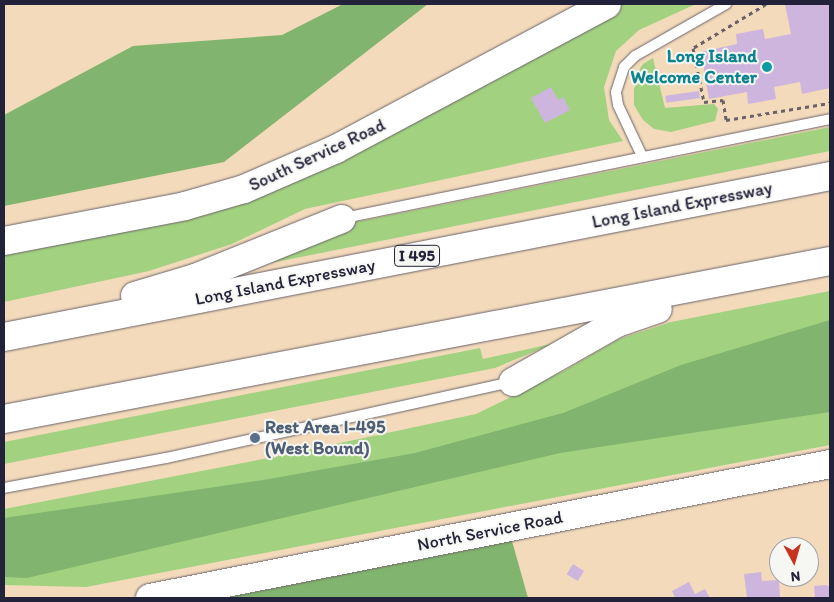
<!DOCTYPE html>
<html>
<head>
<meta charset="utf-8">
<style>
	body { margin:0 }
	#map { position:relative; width:834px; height:602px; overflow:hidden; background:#f2dabb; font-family:Itim,sans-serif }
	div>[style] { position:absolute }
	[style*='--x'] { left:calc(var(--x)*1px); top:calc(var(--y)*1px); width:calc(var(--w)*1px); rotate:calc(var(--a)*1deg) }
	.green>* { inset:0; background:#a2d280 }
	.forest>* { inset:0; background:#81b46e }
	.building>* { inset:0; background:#ceb5de; transform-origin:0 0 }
	.path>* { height:3px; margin-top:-1.5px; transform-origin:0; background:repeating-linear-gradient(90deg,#6b6268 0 4px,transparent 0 8px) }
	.roads { filter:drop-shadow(0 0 1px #6b6268) drop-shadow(0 0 1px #6b6268) }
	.service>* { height:10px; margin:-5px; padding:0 5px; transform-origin:5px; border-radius:5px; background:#fff }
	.secondary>* { height:28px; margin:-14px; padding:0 14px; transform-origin:14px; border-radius:14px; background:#fff }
	.motorway>* { height:28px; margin:-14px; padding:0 14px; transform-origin:14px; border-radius:14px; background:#fff }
	.dots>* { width:14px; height:14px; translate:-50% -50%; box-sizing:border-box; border:2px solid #f6f6f2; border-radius:50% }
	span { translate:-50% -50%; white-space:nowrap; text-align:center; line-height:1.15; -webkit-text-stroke:4px #f6f6f2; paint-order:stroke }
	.shield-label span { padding:1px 4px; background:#f6f6f2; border:1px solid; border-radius:4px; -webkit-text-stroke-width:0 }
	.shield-label { font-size:16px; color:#22223b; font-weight:700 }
	.culture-label { font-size:18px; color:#0d838f; font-weight:700 }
	.right { translate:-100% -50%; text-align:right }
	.street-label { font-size:18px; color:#22223b }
	.service-label { font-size:18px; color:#4e5e75; font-weight:700 }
	.left { translate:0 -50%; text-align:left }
	.frame { position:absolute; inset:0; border:5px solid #22223b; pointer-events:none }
	.north { position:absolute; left:769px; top:537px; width:50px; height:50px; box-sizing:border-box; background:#f6f6f2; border:1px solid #a1a1a9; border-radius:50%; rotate:174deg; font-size:14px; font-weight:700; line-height:20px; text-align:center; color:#22223b }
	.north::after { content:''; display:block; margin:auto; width:18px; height:22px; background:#c8321e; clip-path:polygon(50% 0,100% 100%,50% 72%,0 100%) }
</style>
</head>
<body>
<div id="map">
	<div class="green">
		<div style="clip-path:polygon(623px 4px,696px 4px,639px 30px,616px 51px,604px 87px,609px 120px,623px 141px,305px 209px,232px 244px,149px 271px,4px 302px,4px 252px,230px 207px,424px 114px)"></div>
		<div style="clip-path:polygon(653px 58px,665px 108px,714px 104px,718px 109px,715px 121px,671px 132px,654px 129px,643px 120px,634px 105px,634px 78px,643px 64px)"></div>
		<div style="clip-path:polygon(830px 127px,830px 151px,256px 266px,341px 225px)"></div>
		<div style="clip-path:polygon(830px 291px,830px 445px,86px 587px,4px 585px,4px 509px,279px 456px,476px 414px,564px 371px,619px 339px,671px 322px)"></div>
		<div style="clip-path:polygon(555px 343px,495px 368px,4px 464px,4px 442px,480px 348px,483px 359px)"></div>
	</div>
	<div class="forest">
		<div style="clip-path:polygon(343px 4px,428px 4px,224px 162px,4px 206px,4px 115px,133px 46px,282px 35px)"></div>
		<div style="clip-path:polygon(830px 320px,830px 412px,560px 453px,27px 578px,4px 577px,4px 518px,263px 480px,415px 453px,563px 413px,681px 365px)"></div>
		<div style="clip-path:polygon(512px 541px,528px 598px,224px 598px)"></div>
	</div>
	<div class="building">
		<div style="clip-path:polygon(785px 4px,830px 4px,830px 88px,802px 94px,800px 82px,774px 87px,776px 99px,748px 104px,747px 92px,709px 99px,701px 52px,737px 44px,736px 34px,763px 29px,765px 39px,791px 34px)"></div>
		<div style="clip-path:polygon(551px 87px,558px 100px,563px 97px,570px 110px,545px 123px,531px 98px)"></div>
		<div style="left:699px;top:91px;width:7px;height:34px;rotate:82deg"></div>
		<div style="left:573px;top:564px;width:13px;height:12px;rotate:32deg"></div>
		<div style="clip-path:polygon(761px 572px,762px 581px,779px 580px,780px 598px,747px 598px,744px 574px)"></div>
		<div style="clip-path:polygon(689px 582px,695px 594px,705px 589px,710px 598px,675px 598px,672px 591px)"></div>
		<div style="clip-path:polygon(826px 585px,830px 587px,830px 598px,815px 598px,814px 586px)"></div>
	</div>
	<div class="path">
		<div style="--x:766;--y:4;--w:85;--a:148.9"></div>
		<div style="--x:693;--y:48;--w:55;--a:78.5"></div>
		<div style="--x:704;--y:102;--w:19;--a:-6"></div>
		<div style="--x:723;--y:100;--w:20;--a:81"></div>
		<div style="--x:726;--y:120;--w:105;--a:-9.3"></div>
	</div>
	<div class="roads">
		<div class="service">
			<div style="--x:642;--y:156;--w:56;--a:-115.2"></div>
			<div style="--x:618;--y:105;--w:13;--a:-99"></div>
			<div style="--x:616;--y:92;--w:26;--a:-72"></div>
			<div style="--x:624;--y:67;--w:16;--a:-45"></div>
			<div style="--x:635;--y:56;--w:105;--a:-29.7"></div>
			<div style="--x:344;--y:218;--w:496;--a:-11.5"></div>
			<div style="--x:4;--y:488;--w:165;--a:-10.5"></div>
			<div style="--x:166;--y:458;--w:354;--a:-12.4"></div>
		</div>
		<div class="secondary">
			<div style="--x:4;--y:241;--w:184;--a:-10.9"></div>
			<div style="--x:185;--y:206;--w:61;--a:-16.1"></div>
			<div style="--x:244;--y:189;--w:100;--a:-23.5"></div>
			<div style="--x:336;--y:149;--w:307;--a:-28.1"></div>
			<div style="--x:150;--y:598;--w:693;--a:-11.15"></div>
		</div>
		<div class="motorway">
			<div style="--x:135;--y:296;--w:63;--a:-16.7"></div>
			<div style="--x:195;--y:278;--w:158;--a:-21.9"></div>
			<div style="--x:4;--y:337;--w:842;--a:-11.03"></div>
			<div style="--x:513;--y:382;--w:120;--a:-29.6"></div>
			<div style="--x:617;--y:323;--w:43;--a:-18.9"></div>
			<div style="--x:4;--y:419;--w:841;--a:-10.83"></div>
		</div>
	</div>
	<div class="dots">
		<div style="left:767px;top:67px;background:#0f9aa8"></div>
		<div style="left:255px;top:438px;background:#5c6f8a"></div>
	</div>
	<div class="shield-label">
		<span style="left:417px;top:256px">I 495</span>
	</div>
	<div class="culture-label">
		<span class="right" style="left:757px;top:67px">Long Island<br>Welcome Center</span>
	</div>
	<div class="street-label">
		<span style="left:317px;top:155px;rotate:-25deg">South Service Road</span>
		<span style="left:682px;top:205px;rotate:-11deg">Long Island Expressway</span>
		<span style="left:285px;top:282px;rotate:-11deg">Long Island Expressway</span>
		<span style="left:490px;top:531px;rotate:-11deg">North Service Road</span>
	</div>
	<div class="service-label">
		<span class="left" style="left:265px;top:438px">Rest Area I-495<br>(West Bound)</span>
	</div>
	<div class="frame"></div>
	<div class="north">N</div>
</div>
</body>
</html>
